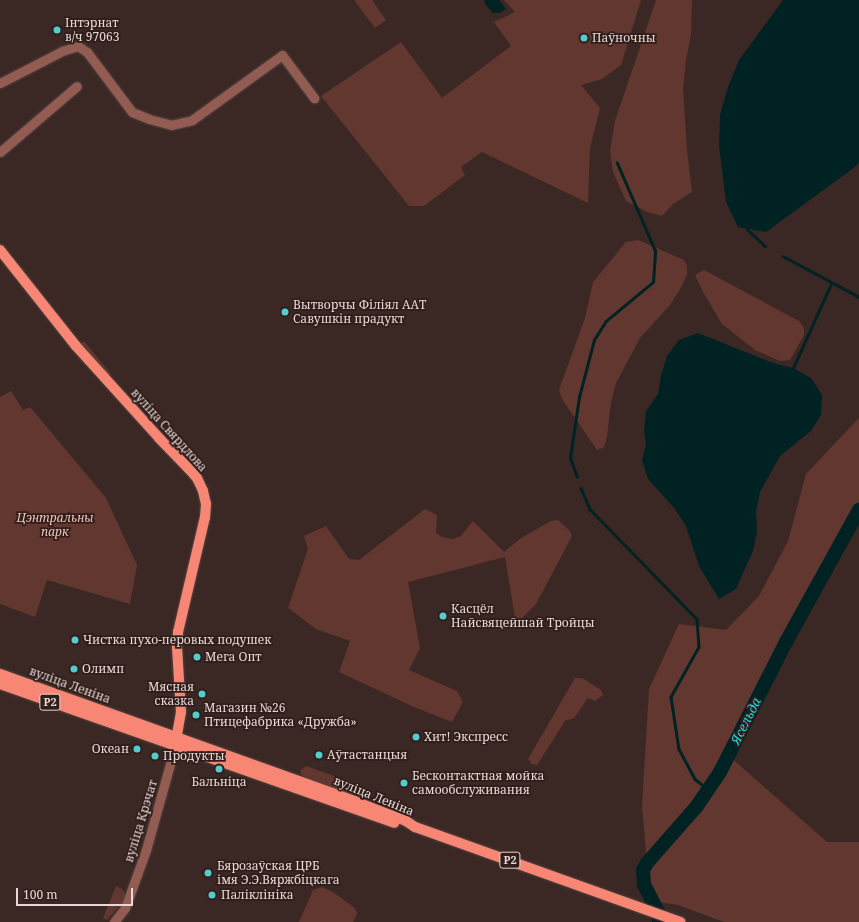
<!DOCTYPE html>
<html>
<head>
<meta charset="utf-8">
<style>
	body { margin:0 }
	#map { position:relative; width:859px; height:922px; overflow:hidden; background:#3b2824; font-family:"Noto Serif",serif }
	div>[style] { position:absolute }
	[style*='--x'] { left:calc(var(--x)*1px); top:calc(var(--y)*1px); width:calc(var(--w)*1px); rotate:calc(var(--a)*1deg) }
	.green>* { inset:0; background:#62372f }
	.water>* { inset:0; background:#002223 }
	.stream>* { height:2.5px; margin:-1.25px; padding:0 1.25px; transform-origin:1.25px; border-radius:1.25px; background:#002223 }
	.river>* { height:14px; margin:-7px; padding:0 7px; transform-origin:7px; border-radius:7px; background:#002223 }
	.roads { filter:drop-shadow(0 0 1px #564440) drop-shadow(0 0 1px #564440) }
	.minor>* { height:9px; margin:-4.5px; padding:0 4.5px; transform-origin:4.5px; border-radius:4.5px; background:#935c52 }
	.major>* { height:10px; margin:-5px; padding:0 5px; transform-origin:5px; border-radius:5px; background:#f78774 }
	.dots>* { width:11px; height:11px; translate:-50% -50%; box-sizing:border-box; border:2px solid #311e1a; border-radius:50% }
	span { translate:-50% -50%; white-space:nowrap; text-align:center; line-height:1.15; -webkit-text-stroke:3.5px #311e1a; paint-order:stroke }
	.shield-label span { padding:1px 3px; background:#311e1a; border:1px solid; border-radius:3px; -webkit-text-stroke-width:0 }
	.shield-label { font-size:11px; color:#e6d8d6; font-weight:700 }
	.poi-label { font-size:12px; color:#e6d8d6 }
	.left { translate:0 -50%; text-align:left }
	.right { translate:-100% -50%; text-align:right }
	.street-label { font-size:12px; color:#e6d8d6 }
	.park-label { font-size:12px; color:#f2c4bc; font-style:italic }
	.water-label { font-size:13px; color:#18dade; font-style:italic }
	.scale { position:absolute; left:16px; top:888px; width:117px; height:18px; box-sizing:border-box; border:2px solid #e6d8d6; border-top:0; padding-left:5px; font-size:12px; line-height:14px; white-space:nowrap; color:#e6d8d6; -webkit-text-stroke:3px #311e1a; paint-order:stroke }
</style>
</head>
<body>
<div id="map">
	<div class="green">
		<div style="clip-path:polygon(354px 0,372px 0,386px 20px,375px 28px)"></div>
		<div style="clip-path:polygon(504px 0,641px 0,621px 65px,602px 79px,581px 85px,600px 108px,590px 148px,588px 203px,482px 152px,461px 167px,465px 175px,424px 206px,409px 206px,321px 96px,401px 42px,442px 98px,511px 46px,494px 22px,515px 12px)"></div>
		<div style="clip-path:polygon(656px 0,692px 0,691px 34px,686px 60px,683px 89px,687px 150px,692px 192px,673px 204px,662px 216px,647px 212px,626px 201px,613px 172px,610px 151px,615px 121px)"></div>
		<div style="clip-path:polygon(638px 240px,684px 260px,687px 266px,687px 274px,682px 286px,670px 305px,640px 338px,622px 372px,616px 383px,611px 402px,607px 437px,604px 447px,597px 450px,562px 399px,559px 390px,585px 318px,593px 282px,626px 242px)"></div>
		<div style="clip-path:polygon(704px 270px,799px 321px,804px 328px,804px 335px,790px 360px,780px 361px,755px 350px,722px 324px,702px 290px,695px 275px)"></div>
		<div style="clip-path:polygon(84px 341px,111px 374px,110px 379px,80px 344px)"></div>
		<div style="clip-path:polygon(11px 391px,23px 410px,30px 407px,106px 498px,137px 565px,130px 604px,47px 580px,35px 617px,0 604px,0 397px)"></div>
		<div style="clip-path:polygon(859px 418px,859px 510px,786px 642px,729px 756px,827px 842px,859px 842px,859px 922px,724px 922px,678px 905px,652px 901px,647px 894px,643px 877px,647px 863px,642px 806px,649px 689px,679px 624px,726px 630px,759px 596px,788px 541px,806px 474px)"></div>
		<div style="clip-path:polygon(425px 509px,437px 515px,436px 533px,442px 537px,453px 539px,461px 536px,473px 521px,504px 552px,521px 538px,551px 521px,558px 520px,570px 531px,572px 536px,536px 604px,516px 624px,505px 557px,408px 582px,420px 648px,409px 670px,457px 691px,463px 702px,452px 722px,414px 707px,339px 672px,350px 641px,316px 629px,288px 608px,308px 549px,304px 536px,326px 526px,349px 559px,359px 560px)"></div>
		<div style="clip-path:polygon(575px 678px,582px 678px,601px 690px,603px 695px,595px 701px,588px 698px,574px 718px,565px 721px,537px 765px,532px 764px,528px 759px)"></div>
		<div style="clip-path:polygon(306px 766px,351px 782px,353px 789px,347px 794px,303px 778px,300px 771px)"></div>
		<div style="clip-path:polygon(116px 886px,122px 889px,125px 893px,123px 902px,107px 920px,103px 918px)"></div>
		<div style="clip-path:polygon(322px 887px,333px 892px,355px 908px,357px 914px,353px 922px,299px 922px,313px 890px)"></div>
	</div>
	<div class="water">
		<div style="clip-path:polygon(484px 0,499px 0,506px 9px,500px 13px,493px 13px,485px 4px)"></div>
		<div style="clip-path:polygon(783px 0,859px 0,859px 162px,855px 167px,766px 232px,738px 227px,726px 202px,719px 145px,720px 115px,728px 87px,739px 60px)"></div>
		<div style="clip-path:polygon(698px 333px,773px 363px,793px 368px,811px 378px,822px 395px,821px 415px,811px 431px,780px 456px,760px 492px,756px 511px,757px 532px,753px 551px,736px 589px,719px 599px,699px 566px,686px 526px,675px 509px,648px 479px,642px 460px,646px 445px,644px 431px,646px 411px,658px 394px,661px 375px,667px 356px,679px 340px)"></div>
	</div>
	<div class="stream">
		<div style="--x:747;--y:229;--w:25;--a:43"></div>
		<div style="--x:783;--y:256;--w:86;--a:28.3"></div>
		<div style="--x:793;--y:368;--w:92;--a:-65.7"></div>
		<div style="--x:577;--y:477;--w:20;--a:-110"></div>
		<div style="--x:570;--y:458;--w:62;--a:-81.6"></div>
		<div style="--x:579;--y:397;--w:59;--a:-75.3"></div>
		<div style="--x:594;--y:340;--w:22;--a:-58"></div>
		<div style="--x:606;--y:321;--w:61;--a:-39.7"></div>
		<div style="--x:653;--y:282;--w:31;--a:-86"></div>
		<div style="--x:655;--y:251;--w:96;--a:-113.4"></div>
		<div style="--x:581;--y:488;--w:23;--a:67"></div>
		<div style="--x:590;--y:509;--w:153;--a:45.8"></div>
		<div style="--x:697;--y:619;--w:28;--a:86"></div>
		<div style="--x:699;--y:647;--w:57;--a:119.2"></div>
		<div style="--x:671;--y:697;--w:53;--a:81.3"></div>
		<div style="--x:679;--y:749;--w:34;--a:62"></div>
		<div style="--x:695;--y:779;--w:18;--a:38"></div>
	</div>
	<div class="river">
		<div style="--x:659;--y:922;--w:10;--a:-96"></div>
		<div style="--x:658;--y:912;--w:30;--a:-117"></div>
		<div style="--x:644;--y:885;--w:15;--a:-94"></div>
		<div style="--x:643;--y:870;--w:8;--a:-60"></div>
		<div style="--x:647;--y:863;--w:76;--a:-48.7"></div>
		<div style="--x:697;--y:806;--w:41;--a:-55.9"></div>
		<div style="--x:720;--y:772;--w:146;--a:-63.1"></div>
		<div style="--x:786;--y:642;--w:151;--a:-61.1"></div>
	</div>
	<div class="roads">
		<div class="minor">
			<div style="--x:0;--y:83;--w:70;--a:-27.3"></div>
			<div style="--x:62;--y:51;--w:17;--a:-17"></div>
			<div style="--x:78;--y:46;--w:11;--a:34"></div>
			<div style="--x:87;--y:52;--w:75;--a:53.1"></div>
			<div style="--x:132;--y:112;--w:18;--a:22"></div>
			<div style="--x:149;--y:119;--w:23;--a:15"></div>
			<div style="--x:171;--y:125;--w:22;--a:-13"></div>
			<div style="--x:192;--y:120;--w:111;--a:-35.8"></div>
			<div style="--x:282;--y:55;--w:54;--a:53.3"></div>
			<div style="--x:0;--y:152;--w:101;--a:-40.6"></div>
			<div style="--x:114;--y:922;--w:18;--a:-52"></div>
			<div style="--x:125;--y:908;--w:62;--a:-70.1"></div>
			<div style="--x:146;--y:850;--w:108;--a:-74.4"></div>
		</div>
		<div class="major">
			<div style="--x:0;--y:250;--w:122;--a:51.6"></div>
			<div style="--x:76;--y:346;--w:124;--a:47.9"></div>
			<div style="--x:159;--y:438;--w:42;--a:46"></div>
			<div style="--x:188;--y:468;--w:13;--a:48"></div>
			<div style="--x:197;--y:478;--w:14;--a:65"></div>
			<div style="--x:203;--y:491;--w:13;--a:77"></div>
			<div style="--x:206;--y:504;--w:13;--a:94"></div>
			<div style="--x:205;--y:517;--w:118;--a:103.2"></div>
			<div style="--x:178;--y:632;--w:15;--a:94"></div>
			<div style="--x:177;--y:647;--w:65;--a:86.5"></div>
			<div style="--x:181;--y:712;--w:35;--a:100"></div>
			<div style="--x:0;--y:674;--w:376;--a:19.7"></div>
			<div style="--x:354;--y:801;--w:56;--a:21"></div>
			<div style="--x:406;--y:821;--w:11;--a:34"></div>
			<div style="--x:415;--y:827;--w:282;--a:19.7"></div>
			<div style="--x:0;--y:684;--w:418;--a:19.4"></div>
		</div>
	</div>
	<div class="dots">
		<div style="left:57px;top:30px;background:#52cdcf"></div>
		<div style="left:584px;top:38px;background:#52cdcf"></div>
		<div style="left:285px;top:312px;background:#52cdcf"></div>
		<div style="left:443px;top:616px;background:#52cdcf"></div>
		<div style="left:75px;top:640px;background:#52cdcf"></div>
		<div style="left:197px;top:657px;background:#52cdcf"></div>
		<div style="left:74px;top:669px;background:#52cdcf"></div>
		<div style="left:202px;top:694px;background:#52cdcf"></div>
		<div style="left:196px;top:715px;background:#52cdcf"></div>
		<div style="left:416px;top:737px;background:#52cdcf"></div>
		<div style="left:137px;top:749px;background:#52cdcf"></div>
		<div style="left:319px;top:755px;background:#52cdcf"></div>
		<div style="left:155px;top:756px;background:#52cdcf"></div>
		<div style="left:219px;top:769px;background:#52cdcf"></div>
		<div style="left:404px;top:783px;background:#52cdcf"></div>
		<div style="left:208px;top:873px;background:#52cdcf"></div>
		<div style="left:212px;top:895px;background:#52cdcf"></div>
	</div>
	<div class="shield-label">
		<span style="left:50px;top:702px">Р2</span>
		<span style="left:510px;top:860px">Р2</span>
	</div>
	<div class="poi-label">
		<span class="left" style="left:65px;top:30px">Інтэрнат<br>в/ч 97063</span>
		<span class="left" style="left:592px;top:38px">Паўночны</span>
		<span class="left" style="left:293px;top:312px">Вытворчы Філіял ААТ<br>Савушкін прадукт</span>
		<span class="left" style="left:451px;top:616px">Касцёл<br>Найсвяцейшай Тройцы</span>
		<span class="left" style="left:83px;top:640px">Чистка пухо-перовых подушек</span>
		<span class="left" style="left:205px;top:657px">Мега Опт</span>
		<span class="left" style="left:82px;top:669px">Олимп</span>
		<span class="right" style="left:194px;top:694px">Мясная<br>сказка</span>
		<span class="left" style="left:204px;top:715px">Магазин №26<br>Птицефабрика «Дружба»</span>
		<span class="left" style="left:424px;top:737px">Хит! Экспресс</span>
		<span class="right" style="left:129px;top:749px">Океан</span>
		<span class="left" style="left:327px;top:755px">Аўтастанцыя</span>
		<span class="left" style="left:163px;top:756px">Продукты</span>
		<span class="left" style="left:412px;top:783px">Бесконтактная мойка<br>самообслуживания</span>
		<span style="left:219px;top:782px">Бальніца</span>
		<span class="left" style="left:217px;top:873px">Бярозаўская ЦРБ<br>імя Э.Э.Вяржбіцкага</span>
		<span class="left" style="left:221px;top:895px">Паліклініка</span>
	</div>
	<div class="street-label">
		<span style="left:169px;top:430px;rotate:48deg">вуліца Свярдлова</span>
		<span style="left:70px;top:685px;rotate:20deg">вуліца Леніна</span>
		<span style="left:374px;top:796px;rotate:22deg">вуліца Леніна</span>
		<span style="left:141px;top:821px;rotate:-73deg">вуліца Крэчат</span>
	</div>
	<div class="park-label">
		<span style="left:55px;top:525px">Цэнтральны<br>парк</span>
	</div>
	<div class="water-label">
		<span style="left:746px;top:721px;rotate:-63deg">Ясельда</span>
	</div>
	<div class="scale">100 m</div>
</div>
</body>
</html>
